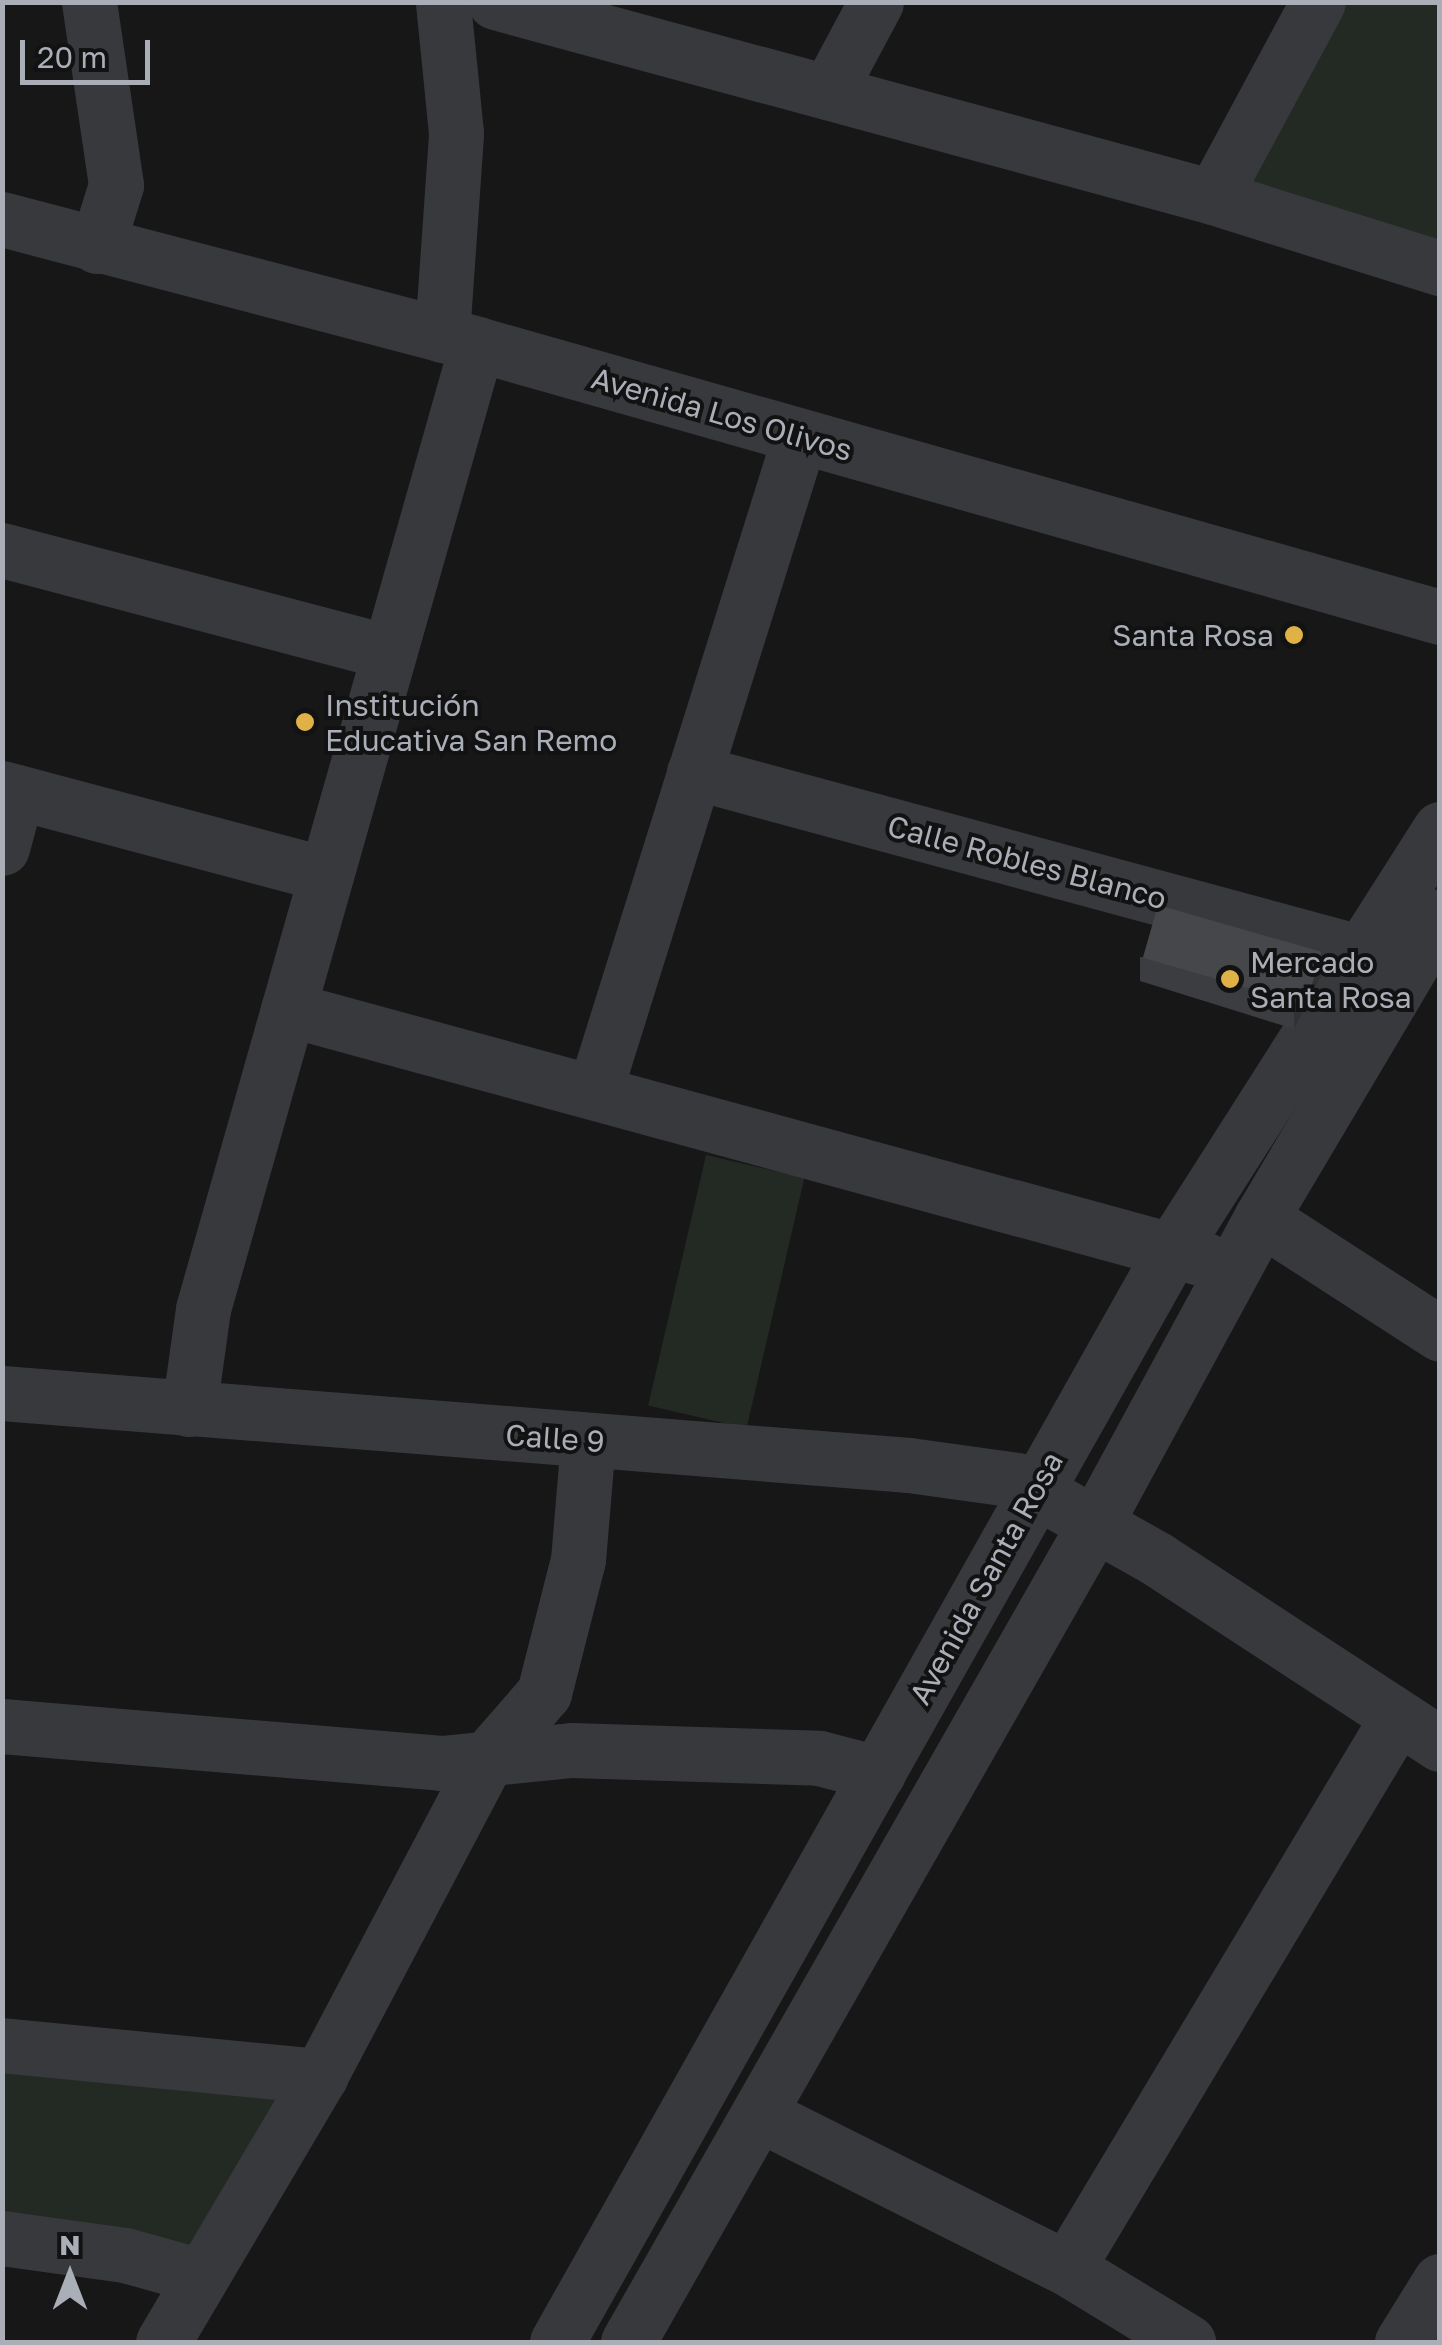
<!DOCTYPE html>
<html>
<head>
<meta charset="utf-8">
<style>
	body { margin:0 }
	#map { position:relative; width:1442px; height:2345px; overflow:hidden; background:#171718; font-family:"Golos Text",sans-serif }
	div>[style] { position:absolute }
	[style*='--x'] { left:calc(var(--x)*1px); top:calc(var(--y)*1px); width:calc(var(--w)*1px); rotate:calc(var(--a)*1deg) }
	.green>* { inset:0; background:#232a24; transform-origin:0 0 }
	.minor>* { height:55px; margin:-27.5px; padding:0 27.5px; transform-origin:27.5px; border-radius:27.5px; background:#38393d }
	.wall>* { inset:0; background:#3c3d40 }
	.shaded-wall>* { inset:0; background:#313234 }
	.building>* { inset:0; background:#46474b; transform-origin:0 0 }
	.dots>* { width:28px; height:28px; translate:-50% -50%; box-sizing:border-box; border:5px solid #121213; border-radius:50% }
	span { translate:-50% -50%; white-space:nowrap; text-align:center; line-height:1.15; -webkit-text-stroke:8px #121213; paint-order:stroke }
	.street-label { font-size:30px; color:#aaaeb7 }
	.poi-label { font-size:30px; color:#aaaeb7 }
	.right { translate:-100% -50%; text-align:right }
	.left { translate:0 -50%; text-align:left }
	.frame { position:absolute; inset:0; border:5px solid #aaaeb7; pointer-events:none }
	.north { position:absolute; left:20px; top:2225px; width:100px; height:100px; -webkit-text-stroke:8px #121213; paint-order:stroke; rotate:0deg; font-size:28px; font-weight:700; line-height:40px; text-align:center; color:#aaaeb7 }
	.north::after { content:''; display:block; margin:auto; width:35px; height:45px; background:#aaaeb7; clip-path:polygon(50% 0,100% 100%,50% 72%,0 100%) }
	.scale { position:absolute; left:20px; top:40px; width:130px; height:45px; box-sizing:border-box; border:5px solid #aaaeb7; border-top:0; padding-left:12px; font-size:30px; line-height:35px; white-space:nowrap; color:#aaaeb7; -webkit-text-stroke:8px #121213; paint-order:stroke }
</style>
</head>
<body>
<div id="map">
	<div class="green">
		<div style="clip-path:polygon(1342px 3px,1439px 3px,1439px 245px,1244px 187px)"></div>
		<div style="left:706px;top:1155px;width:101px;height:257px;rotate:13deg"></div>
		<div style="clip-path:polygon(3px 2059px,294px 2087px,194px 2256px,3px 2223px)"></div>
	</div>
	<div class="minor">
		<div style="--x:89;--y:2;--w:185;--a:81.6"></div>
		<div style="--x:116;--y:185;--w:64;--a:107.3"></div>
		<div style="--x:495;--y:2;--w:744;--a:15.19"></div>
		<div style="--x:1213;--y:197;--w:238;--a:17.4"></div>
		<div style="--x:828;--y:92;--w:102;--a:-61.9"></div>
		<div style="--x:1213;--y:197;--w:221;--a:-61.7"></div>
		<div style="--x:2;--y:219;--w:491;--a:14.7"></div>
		<div style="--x:477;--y:344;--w:1001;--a:15.83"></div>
		<div style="--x:442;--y:335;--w:202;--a:-86"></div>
		<div style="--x:456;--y:133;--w:132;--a:-95.7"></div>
		<div style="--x:2;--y:550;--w:400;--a:14.8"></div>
		<div style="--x:694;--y:772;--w:689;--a:15.15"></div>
		<div style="--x:2;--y:788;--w:335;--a:14.9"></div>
		<div style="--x:2;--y:848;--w:58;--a:-75"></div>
		<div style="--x:288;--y:1009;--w:950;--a:15.27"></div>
		<div style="--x:595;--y:1090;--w:685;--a:-72.6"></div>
		<div style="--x:1261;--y:1218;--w:213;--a:32.9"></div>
		<div style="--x:2;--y:1393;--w:910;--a:4.54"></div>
		<div style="--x:909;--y:1465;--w:109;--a:7.9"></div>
		<div style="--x:1017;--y:1480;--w:161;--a:29.4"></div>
		<div style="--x:1157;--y:1559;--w:338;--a:33.2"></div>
		<div style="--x:189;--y:1409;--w:101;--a:-82"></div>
		<div style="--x:203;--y:1309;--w:1003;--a:-74.15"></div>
		<div style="--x:2;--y:1726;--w:441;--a:4.8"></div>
		<div style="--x:441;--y:1763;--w:131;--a:-5.7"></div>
		<div style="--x:571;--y:1750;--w:248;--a:1.8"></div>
		<div style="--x:819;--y:1758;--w:61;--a:14.3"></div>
		<div style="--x:2;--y:2045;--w:320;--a:5.6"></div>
		<div style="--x:759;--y:2114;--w:344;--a:26.6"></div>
		<div style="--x:1067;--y:2268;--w:142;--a:31.4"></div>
		<div style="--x:2;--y:2238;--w:124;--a:7.9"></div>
		<div style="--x:125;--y:2255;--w:78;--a:15.6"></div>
		<div style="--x:1067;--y:2268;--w:641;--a:-59.04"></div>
		<div style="--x:163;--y:2342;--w:309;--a:-59.4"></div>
		<div style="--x:320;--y:2076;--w:362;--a:-62.2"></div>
		<div style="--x:489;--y:1756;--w:84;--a:-48.9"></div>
		<div style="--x:544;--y:1693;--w:137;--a:-75.7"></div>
		<div style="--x:578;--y:1560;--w:120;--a:-85.2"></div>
		<div style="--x:557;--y:2342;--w:1256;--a:-60.62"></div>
		<div style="--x:1173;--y:1248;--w:497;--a:-57.5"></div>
		<div style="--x:628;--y:2342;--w:944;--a:-60.29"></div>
		<div style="--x:1096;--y:1522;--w:346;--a:-61.5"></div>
		<div style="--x:1261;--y:1218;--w:351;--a:-59.3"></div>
		<div style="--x:1402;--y:2342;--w:72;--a:-58.1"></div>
	</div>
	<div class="wall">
		<div style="clip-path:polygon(1140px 957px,1321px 976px,1294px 1029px,1140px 981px)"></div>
	</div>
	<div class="shaded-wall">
		<div style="clip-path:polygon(1321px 952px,1321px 976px,1294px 1029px,1294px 1005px)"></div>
	</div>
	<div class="building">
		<div style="left:1158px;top:905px;width:170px;height:55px;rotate:16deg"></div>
	</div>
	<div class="dots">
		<div style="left:1294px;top:635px;background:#e0b147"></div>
		<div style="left:305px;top:722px;background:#e0b147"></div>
		<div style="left:1230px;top:979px;background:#e0b147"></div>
	</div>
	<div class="street-label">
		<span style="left:722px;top:414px;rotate:16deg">Avenida Los Olivos</span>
		<span style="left:1027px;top:862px;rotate:15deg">Calle Robles Blanco</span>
		<span style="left:555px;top:1438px;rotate:4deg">Calle 9</span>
		<span style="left:986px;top:1578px;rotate:-61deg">Avenida Santa Rosa</span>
	</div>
	<div class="poi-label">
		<span class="right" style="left:1274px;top:635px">Santa Rosa</span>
		<span class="left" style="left:325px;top:722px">Institución<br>Educativa San Remo</span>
		<span class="left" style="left:1250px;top:979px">Mercado<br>Santa Rosa</span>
	</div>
	<div class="frame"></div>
	<div class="north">N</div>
	<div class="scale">20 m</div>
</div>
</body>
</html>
